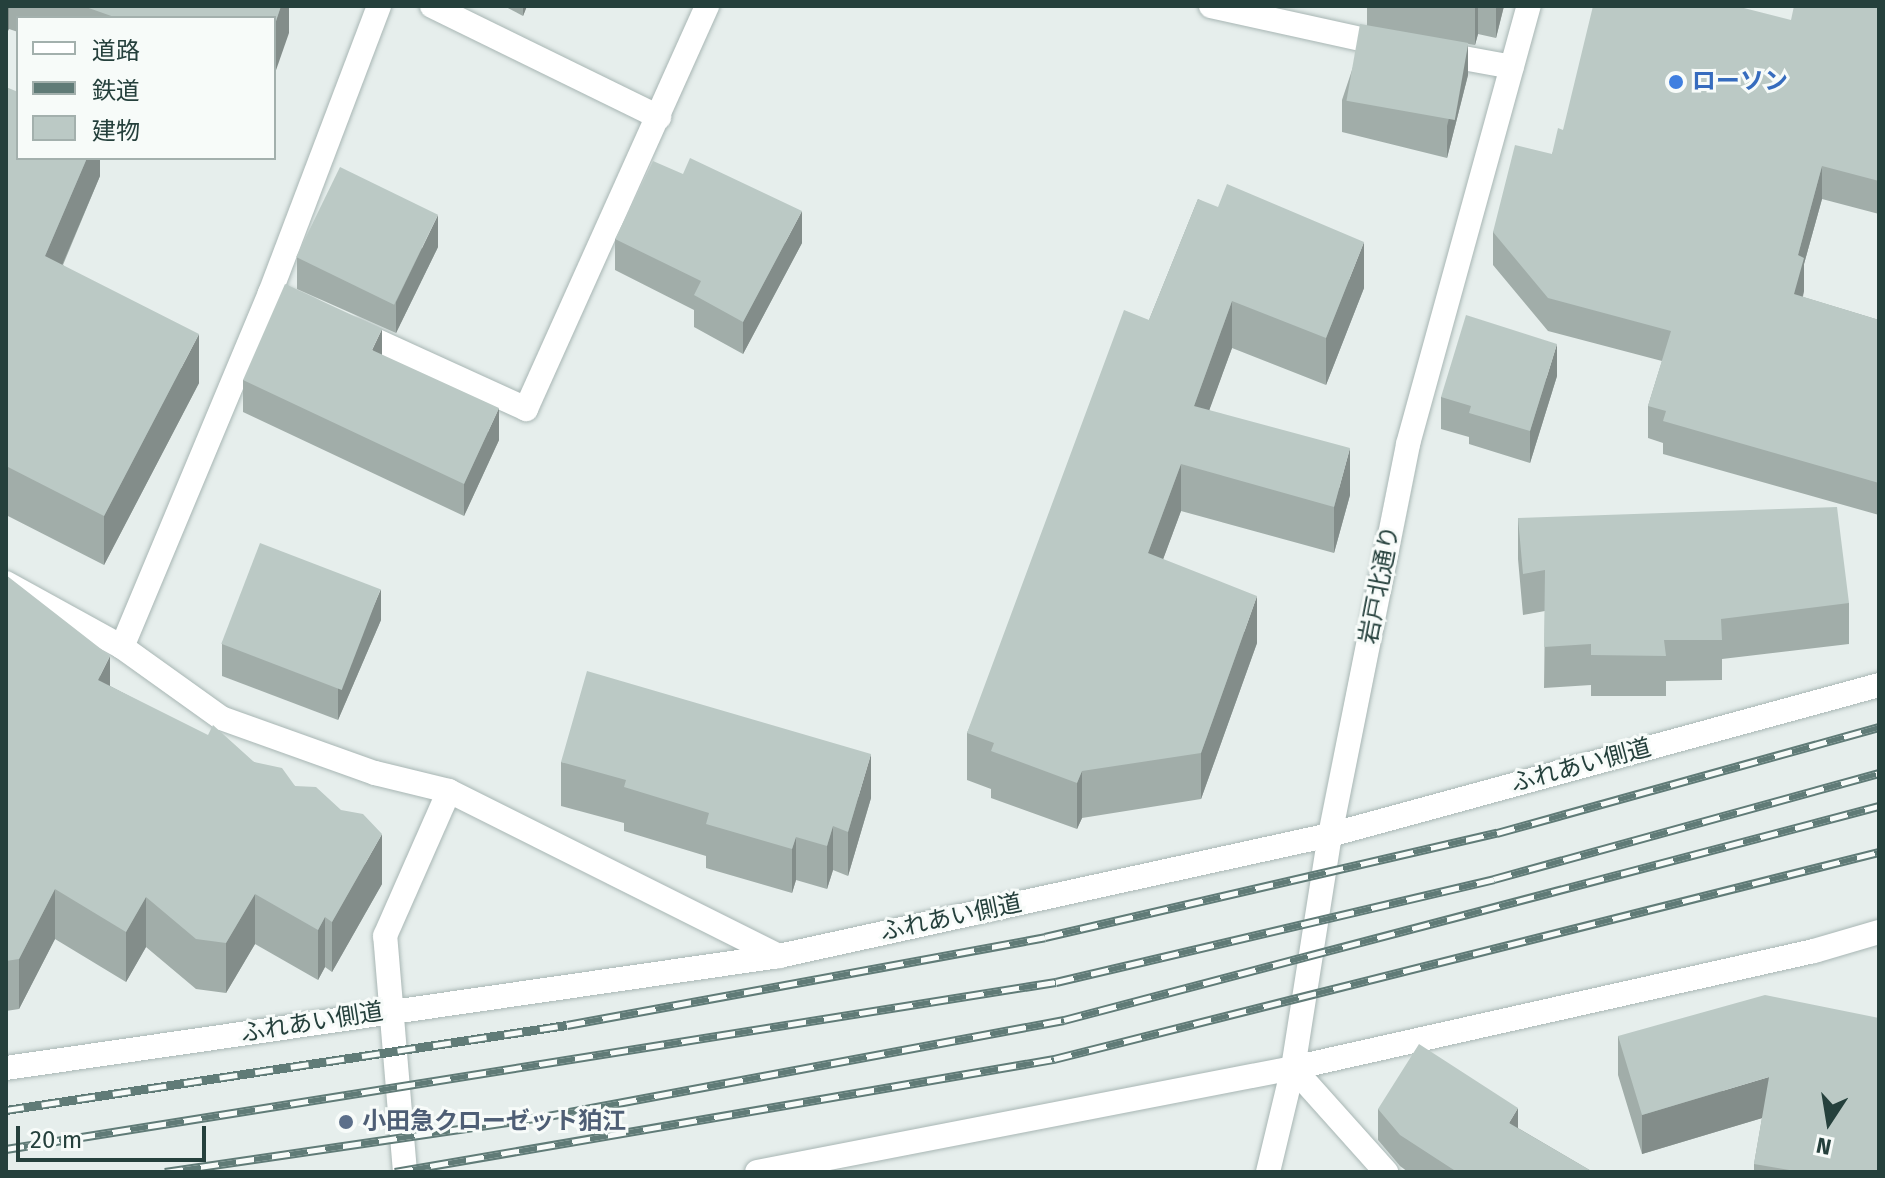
<!DOCTYPE html>
<html>
<head>
<meta charset="utf-8">
<style>
	body { margin:0 }
	#map { position:relative; width:1885px; height:1178px; overflow:hidden; background:#e6eeec; font-family:"Fira Sans","Noto Sans JP",sans-serif }
	div>[style] { position:absolute }
	[style*='--x'] { left:calc(var(--x)*1px); top:calc(var(--y)*1px); width:calc(var(--w)*1px); rotate:calc(var(--a)*1deg) }
	.roads { filter:drop-shadow(0 0 2px #a8b6b4) drop-shadow(0 0 2px #a8b6b4) }
	.minor>* { height:24px; margin:-12px; padding:0 12px; transform-origin:12px; border-radius:12px; background:#fff }
	.rail>* { height:9px; margin-top:-4.5px; transform-origin:0; background:repeating-linear-gradient(90deg,#f7fbf9 0 18px,#607b77 0 36px); box-sizing:border-box; border-block:2px solid #607b77 }
	.wall>* { inset:0; background:#a1ada9 }
	.shaded-wall>* { inset:0; background:#838d8a }
	.building>* { inset:0; background:#bbc9c5; transform-origin:0 0 }
	.dots>* { width:22px; height:22px; translate:-50% -50%; box-sizing:border-box; border:4px solid #f7fbf9; border-radius:50% }
	span { translate:-50% -50%; white-space:nowrap; text-align:center; line-height:1.15; -webkit-text-stroke:6px #f7fbf9; paint-order:stroke }
	.shop-label { font-size:24px; color:#366cbe; font-weight:700 }
	.left { translate:0 -50%; text-align:left }
	.street-label { font-size:24px; color:#25403c }
	.service-label { font-size:24px; color:#4e5e75; font-weight:700 }
	.frame { position:absolute; inset:0; border:8px solid #25403c; pointer-events:none }
	.legend { position:absolute; left:16px; top:16px; width:260px; height:144px; box-sizing:border-box; background:#f7fbf9; border:2px solid #a3b0ad; margin:0; padding:10px 14px; list-style:none; font-size:24px; color:#25403c }
	.legend li { display:flex; align-items:center; gap:16px; height:40px }
	.legend b { width:40px; border:2px solid #a3b0ad }
	.north { position:absolute; left:1789px; top:1082px; width:80px; height:80px; -webkit-text-stroke:6px #f7fbf9; paint-order:stroke; rotate:192deg; font-size:22px; font-weight:700; line-height:32px; text-align:center; color:#25403c }
	.north::after { content:''; display:block; margin:auto; width:28px; height:36px; background:#25403c; clip-path:polygon(50% 0,100% 100%,50% 72%,0 100%) }
	.scale { position:absolute; left:16px; top:1126px; width:190px; height:36px; box-sizing:border-box; border:4px solid #25403c; border-top:0; padding-left:10px; font-size:24px; line-height:28px; white-space:nowrap; color:#25403c; -webkit-text-stroke:6px #f7fbf9; paint-order:stroke }
</style>
</head>
<body>
<div id="map">
	<div class="roads">
		<div class="minor">
			<div style="--x:432;--y:6;--w:253;--a:26.1"></div>
			<div style="--x:1211;--y:6;--w:181;--a:12.4"></div>
			<div style="--x:1436;--y:53;--w:77;--a:10.4"></div>
			<div style="--x:270;--y:293;--w:41;--a:24.7"></div>
			<div style="--x:355;--y:331;--w:188;--a:24.5"></div>
			<div style="--x:526;--y:409;--w:442;--a:-65.8"></div>
			<div style="--x:6;--y:583;--w:132;--a:28.9"></div>
			<div style="--x:122;--y:647;--w:122;--a:35.6"></div>
			<div style="--x:221;--y:718;--w:164;--a:19.7"></div>
			<div style="--x:375;--y:773;--w:76;--a:13.7"></div>
			<div style="--x:449;--y:791;--w:369;--a:26.6"></div>
			<div style="--x:122;--y:647;--w:384;--a:-67.3"></div>
			<div style="--x:270;--y:293;--w:307;--a:-69.2"></div>
			<div style="--x:6;--y:1068;--w:781;--a:-8.24"></div>
			<div style="--x:779;--y:956;--w:564;--a:-12.39"></div>
			<div style="--x:1330;--y:835;--w:569;--a:-15.28"></div>
			<div style="--x:1293;--y:1068;--w:140;--a:48.2"></div>
			<div style="--x:405;--y:1172;--w:237;--a:-94.8"></div>
			<div style="--x:385;--y:936;--w:158;--a:-66.2"></div>
			<div style="--x:757;--y:1172;--w:546;--a:-10.98"></div>
			<div style="--x:1293;--y:1068;--w:534;--a:-12.66"></div>
			<div style="--x:1814;--y:951;--w:68;--a:-16.3"></div>
			<div style="--x:1268;--y:1172;--w:107;--a:-76.5"></div>
			<div style="--x:1293;--y:1068;--w:236;--a:-81"></div>
			<div style="--x:1330;--y:835;--w:399;--a:-78.7"></div>
			<div style="--x:1408;--y:444;--w:454;--a:-74.6"></div>
		</div>
	</div>
	<div class="rail">
		<div style="--x:6;--y:1110;--w:567;--a:-8.62"></div>
		<div style="--x:567;--y:1025;--w:486;--a:-10.4"></div>
		<div style="--x:1045;--y:937;--w:464;--a:-13"></div>
		<div style="--x:1497;--y:833;--w:396;--a:-15.5"></div>
		<div style="--x:6;--y:1149;--w:1063;--a:-9.04"></div>
		<div style="--x:1056;--y:982;--w:450;--a:-13.2"></div>
		<div style="--x:1494;--y:879;--w:399;--a:-15.4"></div>
		<div style="--x:165;--y:1172;--w:387;--a:-8.3"></div>
		<div style="--x:548;--y:1116;--w:525;--a:-10.54"></div>
		<div style="--x:1064;--y:1020;--w:843;--a:-14.71"></div>
		<div style="--x:395;--y:1172;--w:669;--a:-9.73"></div>
		<div style="--x:1054;--y:1059;--w:851;--a:-14.09"></div>
	</div>
	<div class="wall">
		<div style="clip-path:polygon(6px 6px,289px 6px,289px 33px,274px 18px,18px 18px,18px 32px,9px 29px)"></div>
		<div style="clip-path:polygon(504px 6px,527px 6px,523px 16px)"></div>
		<div style="clip-path:polygon(1367px 6px,1504px 6px,1496px 38px,1478px 34px,1475px 45px,1468px 44px,1468px 75px,1447px 158px,1342px 132px,1342px 100px,1367px 25px)"></div>
		<div style="clip-path:polygon(1879px 6px,1879px 214px,1822px 199px,1804px 264px,1804px 291px,1803px 297px,1879px 320px,1879px 515px,1663px 454px,1663px 443px,1648px 438px,1648px 406px,1662px 361px,1548px 331px,1493px 265px,1493px 232px,1552px 154px,1563px 130px,1791px 20px)"></div>
		<div style="clip-path:polygon(6px 87px,100px 158px,100px 176px,63px 265px,199px 383px,104px 565px,6px 515px)"></div>
		<div style="clip-path:polygon(1198px 199px,1364px 288px,1326px 385px,1232px 348px,1209px 410px,1350px 495px,1334px 553px,1181px 511px,1163px 559px,1257px 643px,1201px 799px,1082px 818px,1077px 829px,991px 798px,991px 789px,967px 780px,967px 733px,1149px 320px)"></div>
		<div style="clip-path:polygon(615px 239px,802px 243px,743px 354px,694px 327px,694px 310px,615px 270px)"></div>
		<div style="clip-path:polygon(438px 247px,396px 333px,297px 289px,297px 257px)"></div>
		<div style="clip-path:polygon(382px 355px,499px 440px,464px 516px,243px 412px,243px 380px)"></div>
		<div style="clip-path:polygon(1557px 376px,1530px 463px,1469px 444px,1469px 437px,1441px 429px,1441px 397px)"></div>
		<div style="clip-path:polygon(1518px 518px,1849px 603px,1849px 644px,1722px 659px,1722px 680px,1666px 681px,1666px 696px,1591px 696px,1591px 685px,1544px 688px,1545px 611px,1523px 615px,1518px 559px)"></div>
		<div style="clip-path:polygon(6px 575px,110px 686px,254px 762px,295px 786px,382px 884px,332px 972px,325px 967px,318px 980px,255px 944px,226px 993px,196px 989px,146px 947px,126px 982px,55px 939px,19px 1009px,6px 1011px)"></div>
		<div style="clip-path:polygon(381px 620px,338px 720px,222px 676px,222px 644px)"></div>
		<div style="clip-path:polygon(561px 762px,871px 798px,848px 876px,833px 870px,827px 889px,796px 880px,792px 893px,706px 868px,706px 856px,624px 831px,624px 823px,561px 806px)"></div>
		<div style="clip-path:polygon(1618px 1036px,1879px 1172px,1754px 1172px,1754px 1164px,1762px 1118px,1642px 1154px,1618px 1075px)"></div>
		<div style="clip-path:polygon(1378px 1109px,1518px 1128px,1593px 1172px,1408px 1172px,1400px 1166px,1378px 1140px)"></div>
	</div>
	<div class="shaded-wall">
		<div style="clip-path:polygon(6px 6px,9px 6px,9px 29px,6px 35px)"></div>
		<div style="clip-path:polygon(281px 6px,289px 6px,289px 33px,274px 76px,274px 27px)"></div>
		<div style="clip-path:polygon(523px 6px,527px 6px,523px 16px)"></div>
		<div style="clip-path:polygon(1475px 6px,1478px 6px,1478px 34px,1475px 45px)"></div>
		<div style="clip-path:polygon(1496px 6px,1504px 6px,1496px 38px)"></div>
		<div style="clip-path:polygon(1468px 43px,1468px 75px,1447px 158px,1447px 126px)"></div>
		<div style="clip-path:polygon(87px 158px,100px 158px,100px 176px,45px 305px,45px 256px)"></div>
		<div style="clip-path:polygon(1822px 166px,1822px 199px,1804px 264px,1804px 291px,1794px 327px,1794px 294px,1798px 255px)"></div>
		<div style="clip-path:polygon(802px 211px,802px 243px,743px 354px,743px 322px)"></div>
		<div style="clip-path:polygon(438px 215px,438px 247px,396px 333px,396px 302px)"></div>
		<div style="clip-path:polygon(1364px 242px,1364px 288px,1326px 385px,1326px 338px)"></div>
		<div style="clip-path:polygon(1232px 301px,1232px 348px,1194px 452px,1194px 406px)"></div>
		<div style="clip-path:polygon(382px 329px,382px 360px,372px 350px)"></div>
		<div style="clip-path:polygon(199px 334px,199px 383px,104px 565px,104px 516px)"></div>
		<div style="clip-path:polygon(1557px 344px,1557px 376px,1530px 463px,1530px 431px)"></div>
		<div style="clip-path:polygon(499px 408px,499px 440px,464px 516px,464px 484px)"></div>
		<div style="clip-path:polygon(1350px 448px,1350px 495px,1334px 553px,1334px 507px)"></div>
		<div style="clip-path:polygon(1181px 464px,1181px 511px,1148px 600px,1148px 553px)"></div>
		<div style="clip-path:polygon(381px 589px,381px 620px,338px 720px,338px 688px)"></div>
		<div style="clip-path:polygon(1257px 596px,1257px 643px,1201px 799px,1201px 753px)"></div>
		<div style="clip-path:polygon(110px 656px,110px 706px,98px 680px)"></div>
		<div style="clip-path:polygon(871px 754px,871px 798px,848px 876px,848px 832px)"></div>
		<div style="clip-path:polygon(1082px 771px,1082px 818px,1077px 829px,1077px 783px)"></div>
		<div style="clip-path:polygon(833px 826px,833px 870px,827px 889px,827px 846px)"></div>
		<div style="clip-path:polygon(382px 834px,382px 884px,332px 972px,332px 922px)"></div>
		<div style="clip-path:polygon(796px 837px,796px 880px,792px 893px,792px 849px)"></div>
		<div style="clip-path:polygon(55px 889px,55px 939px,19px 1009px,19px 959px)"></div>
		<div style="clip-path:polygon(255px 894px,255px 944px,226px 993px,226px 943px)"></div>
		<div style="clip-path:polygon(146px 897px,146px 947px,126px 982px,126px 932px)"></div>
		<div style="clip-path:polygon(325px 917px,325px 967px,318px 980px,318px 930px)"></div>
		<div style="clip-path:polygon(1769px 1077px,1769px 1116px,1642px 1154px,1642px 1115px)"></div>
		<div style="clip-path:polygon(1518px 1108px,1518px 1140px,1509px 1123px)"></div>
	</div>
	<div class="building">
		<div style="clip-path:polygon(83px 6px,281px 6px,274px 27px,274px 18px,117px 18px)"></div>
		<div style="clip-path:polygon(1593px 6px,1736px 6px,1791px 20px,1794px 6px,1879px 6px,1879px 181px,1822px 166px,1798px 255px,1804px 258px,1794px 294px,1879px 320px,1879px 483px,1663px 421px,1666px 411px,1648px 406px,1671px 331px,1548px 298px,1493px 232px,1515px 145px,1552px 154px,1558px 128px,1563px 130px)"></div>
		<div style="left:1360px;top:24px;width:110px;height:78px;rotate:10deg"></div>
		<div style="clip-path:polygon(6px 87px,18px 92px,18px 158px,87px 158px,45px 256px,199px 334px,104px 516px,6px 466px)"></div>
		<div style="clip-path:polygon(690px 158px,802px 211px,743px 322px,694px 295px,701px 281px,615px 239px,653px 161px,683px 174px)"></div>
		<div style="left:340px;top:167px;width:109px;height:100px;rotate:26deg"></div>
		<div style="clip-path:polygon(1227px 184px,1364px 242px,1326px 338px,1232px 301px,1194px 406px,1350px 448px,1334px 507px,1181px 464px,1148px 553px,1257px 596px,1201px 753px,1082px 771px,1077px 783px,991px 751px,994px 743px,967px 733px,1124px 310px,1149px 320px,1198px 199px,1218px 207px)"></div>
		<div style="clip-path:polygon(285px 284px,382px 329px,372px 350px,499px 408px,464px 484px,243px 380px)"></div>
		<div style="clip-path:polygon(1466px 315px,1557px 344px,1530px 431px,1469px 413px,1471px 406px,1441px 397px)"></div>
		<div style="clip-path:polygon(1837px 507px,1849px 603px,1721px 619px,1722px 640px,1664px 640px,1666px 656px,1591px 655px,1591px 644px,1544px 647px,1545px 570px,1523px 574px,1518px 518px)"></div>
		<div style="left:260px;top:543px;width:129px;height:108px;rotate:21deg"></div>
		<div style="clip-path:polygon(6px 575px,110px 656px,98px 680px,208px 735px,213px 725px,254px 762px,282px 768px,295px 786px,316px 787px,341px 810px,363px 814px,382px 834px,332px 922px,325px 917px,318px 930px,255px 894px,226px 943px,196px 939px,146px 897px,126px 932px,55px 889px,19px 959px,6px 961px)"></div>
		<div style="clip-path:polygon(587px 671px,871px 754px,848px 832px,833px 826px,827px 846px,796px 837px,792px 849px,706px 824px,709px 813px,624px 787px,626px 780px,561px 762px)"></div>
		<div style="clip-path:polygon(1765px 995px,1879px 1018px,1879px 1172px,1801px 1172px,1754px 1164px,1769px 1077px,1642px 1115px,1618px 1036px)"></div>
		<div style="clip-path:polygon(1419px 1044px,1518px 1108px,1509px 1123px,1593px 1172px,1457px 1172px,1400px 1135px,1378px 1109px)"></div>
	</div>
	<div class="dots">
		<div style="left:1676px;top:82px;background:#3f7fe0"></div>
		<div style="left:346px;top:1122px;background:#5c6f8a"></div>
	</div>
	<div class="shop-label">
		<span class="left" style="left:1692px;top:82px">ローソン</span>
	</div>
	<div class="street-label">
		<span style="left:1380px;top:585px;rotate:-79deg">岩戸北通り</span>
		<span style="left:1581px;top:766px;rotate:-15deg">ふれあい側道</span>
		<span style="left:951px;top:918px;rotate:-12deg">ふれあい側道</span>
		<span style="left:312px;top:1023px;rotate:-9deg">ふれあい側道</span>
	</div>
	<div class="service-label">
		<span class="left" style="left:362px;top:1122px">小田急クローゼット狛江</span>
	</div>
	<div class="frame"></div>
	<ul class="legend">
	<li><b style="height:10px;background:#fff"></b>道路</li>
	<li><b style="height:10px;background:#607b77"></b>鉄道</li>
	<li><b style="height:22px;background:#bbc9c5"></b>建物</li>
	</ul>
	<div class="north">N</div>
	<div class="scale">20 m</div>
</div>
</body>
</html>
